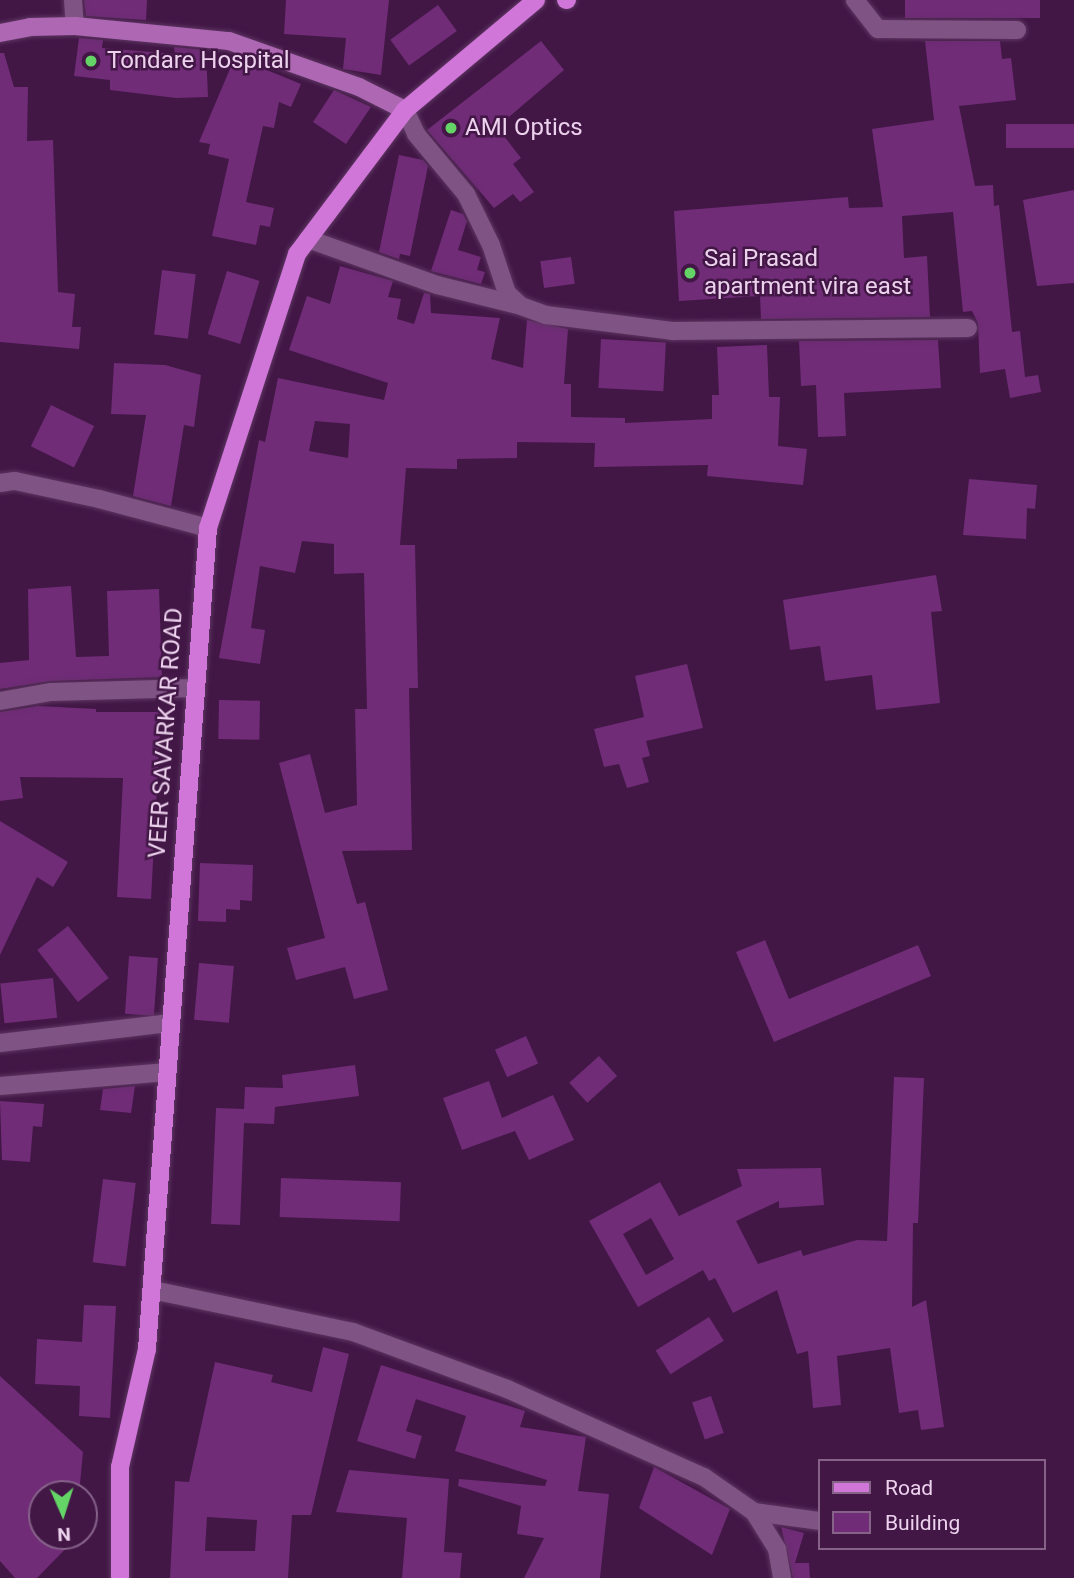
<!DOCTYPE html>
<html>
<head>
<meta charset="utf-8">
<style>
	body { margin:0 }
	#map { position:relative; width:1074px; height:1578px; overflow:hidden; background:#421746; font-family:Roboto,sans-serif }
	div>[style] { position:absolute }
	[style*='--x'] { left:calc(var(--x)*1px); top:calc(var(--y)*1px); width:calc(var(--w)*1px); rotate:calc(var(--a)*1deg) }
	.building>* { inset:0; background:#702c77; transform-origin:0 0 }
	.roads { filter:drop-shadow(0 0 2px #5d3561) drop-shadow(0 0 2px #5d3561) }
	.minor>* { height:18px; margin:-9px; padding:0 9px; transform-origin:9px; border-radius:9px; background:#7f5383 }
	.secondary>* { height:18px; margin:-9px; padding:0 9px; transform-origin:9px; border-radius:9px; background:#ad67b3 }
	.primary>* { height:18px; margin:-9px; padding:0 9px; transform-origin:9px; border-radius:9px; background:#d176d9 }
	.dots>* { width:19px; height:19px; translate:-50% -50%; box-sizing:border-box; border:4px solid #421746; border-radius:50% }
	span { translate:-50% -50%; white-space:nowrap; text-align:center; line-height:1.15; -webkit-text-stroke:5px #421746; paint-order:stroke }
	.poi-label { font-size:24px; color:#edd2ee }
	.left { translate:0 -50%; text-align:left }
	.street-label { font-size:24px; color:#edd2ee }
	.legend { position:absolute; left:818px; top:1459px; width:228px; height:91px; box-sizing:border-box; background:#421746; border:2px solid #866289; margin:0; padding:9px 12px; list-style:none; font-size:21px; color:#edd2ee }
	.legend li { display:flex; align-items:center; gap:14px; height:35px }
	.legend b { width:35px; border:2px solid #866289 }
	.north { position:absolute; left:28px; top:1480px; width:70px; height:70px; box-sizing:border-box; background:#421746; border:2px solid #866289; border-radius:50%; rotate:177deg; font-size:19px; font-weight:700; line-height:28px; text-align:center; color:#edd2ee }
	.north::after { content:''; display:block; margin:auto; width:24px; height:32px; background:#64d467; clip-path:polygon(50% 0,100% 100%,50% 72%,0 100%) }
</style>
</head>
<body>
<div id="map">
	<div class="building">
		<div style="clip-path:polygon(84px 0,147px 0,146px 20px,86px 16px)"></div>
		<div style="clip-path:polygon(286px 0,389px 0,381px 75px,343px 69px,346px 38px,284px 34px)"></div>
		<div style="left:905px;top:0;width:135px;height:18px"></div>
		<div style="left:438px;top:5px;width:32px;height:59px;rotate:54deg"></div>
		<div style="clip-path:polygon(79px 38px,103px 40px,102px 48px,175px 54px,174px 47px,206px 50px,208px 97px,176px 98px,110px 90px,110px 80px,74px 76px)"></div>
		<div style="clip-path:polygon(541px 41px,564px 70px,497px 127px,521px 158px,513px 164px,534px 192px,520px 202px,513px 194px,494px 208px,427px 130px)"></div>
		<div style="clip-path:polygon(925px 41px,1000px 41px,1002px 59px,1011px 58px,1016px 100px,959px 106px,975px 186px,993px 185px,994px 206px,999px 205px,1012px 332px,1020px 331px,1025px 377px,1038px 375px,1041px 392px,1010px 398px,1005px 369px,980px 373px,978px 323px,972px 311px,963px 312px,953px 212px,902px 216px,904px 258px,927px 256px,930px 317px,761px 319px,760px 296px,679px 301px,674px 211px,848px 197px,849px 208px,883px 207px,872px 129px,934px 120px)"></div>
		<div style="clip-path:polygon(0 53px,4px 53px,14px 87px,28px 87px,27px 141px,53px 140px,58px 292px,75px 294px,72px 327px,81px 327px,79px 349px,0 342px)"></div>
		<div style="clip-path:polygon(235px 57px,301px 84px,291px 107px,279px 102px,274px 128px,263px 126px,246px 202px,274px 208px,270px 227px,260px 225px,256px 245px,212px 236px,229px 159px,208px 154px,210px 144px,199px 142px)"></div>
		<div style="clip-path:polygon(334px 90px,371px 107px,346px 144px,313px 122px)"></div>
		<div style="left:1074px;top:124px;width:24px;height:68px;rotate:90deg"></div>
		<div style="clip-path:polygon(399px 155px,423px 160px,428px 166px,410px 256px,400px 254px,399px 259px,379px 252px)"></div>
		<div style="clip-path:polygon(1074px 190px,1074px 283px,1037px 286px,1023px 200px)"></div>
		<div style="clip-path:polygon(451px 210px,463px 214px,467px 221px,458px 250px,481px 257px,477px 270px,485px 272px,481px 284px,431px 271px)"></div>
		<div style="left:571px;top:257px;width:27px;height:31px;rotate:82deg"></div>
		<div style="clip-path:polygon(evenodd,340px 266px,393px 281px,388px 297px,401px 299px,397px 319px,414px 324px,424px 293px,430px 294px,431px 313px,500px 318px,491px 359px,523px 368px,527px 320px,568px 329px,564px 384px,571px 384px,571px 417px,625px 418px,625px 423px,712px 419px,712px 395px,719px 395px,717px 347px,767px 345px,769px 397px,780px 397px,778px 446px,807px 449px,803px 485px,707px 476px,708px 465px,594px 467px,595px 443px,517px 442px,517px 458px,457px 459px,457px 469px,406px 468px,400px 545px,415px 545px,418px 688px,409px 688px,412px 850px,342px 851px,357px 904px,365px 902px,388px 990px,354px 999px,345px 967px,296px 980px,287px 948px,325px 938px,279px 763px,310px 754px,325px 813px,357px 805px,355px 709px,367px 709px,364px 573px,334px 574px,334px 544px,302px 541px,295px 573px,260px 566px,251px 628px,265px 630px,260px 664px,219px 658px,259px 440px,265px 442px,278px 378px,384px 400px,388px 383px,289px 350px,307px 296px,330px 304px,340px 266px,315px 421px,350px 424px,348px 458px,309px 451px,315px 421px)"></div>
		<div style="left:162px;top:270px;width:34px;height:65px;rotate:7deg"></div>
		<div style="left:227px;top:271px;width:34px;height:66px;rotate:17deg"></div>
		<div style="left:601px;top:339px;width:65px;height:49px;rotate:3deg"></div>
		<div style="clip-path:polygon(938px 340px,941px 388px,844px 393px,846px 436px,818px 437px,816px 385px,801px 386px,799px 341px)"></div>
		<div style="clip-path:polygon(114px 363px,165px 365px,201px 375px,194px 427px,184px 425px,171px 506px,133px 496px,146px 415px,111px 414px)"></div>
		<div style="left:51px;top:405px;width:48px;height:46px;rotate:26deg"></div>
		<div style="clip-path:polygon(969px 479px,1037px 485px,1035px 509px,1027px 508px,1026px 539px,963px 535px)"></div>
		<div style="clip-path:polygon(936px 575px,942px 611px,931px 612px,940px 703px,876px 710px,872px 675px,825px 681px,820px 646px,790px 650px,783px 600px)"></div>
		<div style="clip-path:polygon(71px 586px,76px 657px,109px 656px,107px 591px,159px 589px,162px 677px,51px 681px,0 689px,0 663px,29px 660px,28px 589px)"></div>
		<div style="clip-path:polygon(687px 664px,703px 728px,646px 741px,650px 756px,642px 758px,649px 782px,627px 788px,619px 764px,604px 767px,594px 729px,644px 717px,635px 676px)"></div>
		<div style="left:219px;top:700px;width:41px;height:39px;rotate:1deg"></div>
		<div style="clip-path:polygon(38px 706px,96px 709px,96px 712px,161px 712px,151px 899px,117px 897px,123px 778px,20px 777px,23px 798px,0 801px,0 712px)"></div>
		<div style="clip-path:polygon(0 821px,68px 862px,53px 887px,37px 877px,0 955px)"></div>
		<div style="clip-path:polygon(200px 863px,253px 865px,252px 901px,240px 900px,240px 910px,226px 909px,226px 922px,198px 921px)"></div>
		<div style="left:68px;top:926px;width:66px;height:39px;rotate:52deg"></div>
		<div style="clip-path:polygon(765px 940px,789px 999px,918px 945px,931px 976px,774px 1042px,736px 952px)"></div>
		<div style="left:129px;top:956px;width:29px;height:58px;rotate:4deg"></div>
		<div style="left:199px;top:963px;width:35px;height:57px;rotate:5deg"></div>
		<div style="left:53px;top:978px;width:40px;height:53px;rotate:84deg"></div>
		<div style="left:526px;top:1036px;width:30px;height:34px;rotate:66deg"></div>
		<div style="left:599px;top:1056px;width:27px;height:40px;rotate:48deg"></div>
		<div style="clip-path:polygon(355px 1065px,359px 1096px,275px 1107px,274px 1124px,244px 1123px,240px 1225px,211px 1224px,216px 1108px,244px 1109px,245px 1087px,283px 1088px,282px 1075px)"></div>
		<div style="clip-path:polygon(evenodd,894px 1077px,924px 1078px,918px 1223px,913px 1223px,912px 1307px,926px 1300px,944px 1427px,921px 1430px,918px 1410px,899px 1413px,890px 1348px,837px 1356px,841px 1405px,813px 1408px,808px 1351px,797px 1354px,777px 1290px,733px 1313px,715px 1278px,709px 1281px,703px 1270px,638px 1307px,589px 1221px,660px 1182px,679px 1216px,742px 1186px,737px 1169px,821px 1168px,824px 1205px,779px 1208px,779px 1201px,736px 1221px,758px 1264px,801px 1250px,803px 1256px,857px 1240px,887px 1241px,894px 1077px,651px 1218px,674px 1259px,646px 1275px,623px 1234px,651px 1218px)"></div>
		<div style="clip-path:polygon(489px 1081px,502px 1118px,553px 1095px,574px 1140px,529px 1160px,515px 1131px,462px 1150px,443px 1098px)"></div>
		<div style="clip-path:polygon(135px 1086px,131px 1113px,100px 1110px,103px 1089px)"></div>
		<div style="clip-path:polygon(0 1101px,44px 1104px,42px 1127px,33px 1126px,30px 1162px,2px 1160px)"></div>
		<div style="left:281px;top:1178px;width:120px;height:39px;rotate:2deg"></div>
		<div style="left:103px;top:1179px;width:33px;height:84px;rotate:7deg"></div>
		<div style="clip-path:polygon(84px 1305px,116px 1306px,110px 1418px,79px 1416px,80px 1386px,35px 1384px,37px 1339px,82px 1342px)"></div>
		<div style="left:709px;top:1317px;width:28px;height:63px;rotate:58deg"></div>
		<div style="clip-path:polygon(evenodd,323px 1347px,349px 1354px,311px 1515px,292px 1515px,288px 1578px,170px 1578px,175px 1481px,189px 1482px,215px 1362px,273px 1375px,271px 1382px,312px 1392px,323px 1347px,207px 1517px,257px 1520px,255px 1551px,205px 1551px,207px 1517px)"></div>
		<div style="clip-path:polygon(381px 1365px,525px 1411px,520px 1427px,586px 1437px,578px 1491px,609px 1494px,600px 1578px,524px 1578px,544px 1538px,517px 1534px,521px 1506px,458px 1486px,459px 1479px,545px 1486px,547px 1480px,455px 1451px,466px 1416px,416px 1399px,406px 1431px,422px 1436px,415px 1459px,357px 1441px)"></div>
		<div style="clip-path:polygon(0 1376px,83px 1452px,79px 1494px,42px 1494px,42px 1536px,78px 1536px,37px 1578px,15px 1578px,0 1561px)"></div>
		<div style="left:711px;top:1396px;width:39px;height:20px;rotate:71deg"></div>
		<div style="clip-path:polygon(654px 1467px,730px 1509px,712px 1555px,639px 1508px)"></div>
		<div style="clip-path:polygon(349px 1470px,449px 1479px,444px 1552px,462px 1553px,460px 1578px,402px 1578px,407px 1518px,336px 1512px)"></div>
		<div style="clip-path:polygon(781px 1527px,804px 1533px,795px 1563px,809px 1563px,810px 1578px,793px 1578px)"></div>
	</div>
	<div class="roads">
		<div class="minor">
			<div style="--x:73;--y:0;--w:26;--a:86"></div>
			<div style="--x:855;--y:0;--w:37;--a:52"></div>
			<div style="--x:878;--y:29;--w:139;--a:0.4"></div>
			<div style="--x:405;--y:110;--w:26;--a:65"></div>
			<div style="--x:416;--y:134;--w:78;--a:50.2"></div>
			<div style="--x:466;--y:194;--w:57;--a:63.9"></div>
			<div style="--x:491;--y:245;--w:51;--a:71.6"></div>
			<div style="--x:507;--y:293;--w:19;--a:43"></div>
			<div style="--x:521;--y:306;--w:27;--a:20"></div>
			<div style="--x:546;--y:315;--w:127;--a:7.2"></div>
			<div style="--x:672;--y:331;--w:296;--a:-0.6"></div>
			<div style="--x:308;--y:239;--w:137;--a:19.6"></div>
			<div style="--x:437;--y:285;--w:82;--a:14"></div>
			<div style="--x:0;--y:483;--w:15;--a:-8"></div>
			<div style="--x:15;--y:481;--w:86;--a:12.1"></div>
			<div style="--x:99;--y:499;--w:113;--a:14.9"></div>
			<div style="--x:0;--y:701;--w:52;--a:-10"></div>
			<div style="--x:51;--y:692;--w:143;--a:-1.6"></div>
			<div style="--x:0;--y:1043;--w:172;--a:-6.7"></div>
			<div style="--x:0;--y:1086;--w:168;--a:-4.8"></div>
			<div style="--x:152;--y:1290;--w:205;--a:11.8"></div>
			<div style="--x:353;--y:1332;--w:164;--a:20.3"></div>
			<div style="--x:507;--y:1389;--w:216;--a:24.1"></div>
			<div style="--x:704;--y:1477;--w:61;--a:35"></div>
			<div style="--x:754;--y:1512;--w:44;--a:58.1"></div>
			<div style="--x:777;--y:1549;--w:29;--a:80"></div>
			<div style="--x:754;--y:1512;--w:67;--a:7.8"></div>
		</div>
		<div class="secondary">
			<div style="--x:0;--y:33;--w:31;--a:-11"></div>
			<div style="--x:30;--y:27;--w:45;--a:-1.3"></div>
			<div style="--x:75;--y:26;--w:155;--a:5.6"></div>
			<div style="--x:229;--y:41;--w:138;--a:19.5"></div>
			<div style="--x:359;--y:87;--w:51;--a:26.6"></div>
		</div>
		<div class="primary">
			<div style="--x:566;--y:0;--w:1;--a:0"></div>
			<div style="--x:120;--y:1578;--w:111;--a:-90"></div>
			<div style="--x:120;--y:1467;--w:121;--a:-77.1"></div>
			<div style="--x:147;--y:1349;--w:823;--a:-85.75"></div>
			<div style="--x:208;--y:528;--w:288;--a:-72"></div>
			<div style="--x:297;--y:254;--w:180;--a:-53.1"></div>
			<div style="--x:405;--y:110;--w:171;--a:-40"></div>
		</div>
	</div>
	<div class="dots">
		<div style="left:91px;top:61px;background:#64d467"></div>
		<div style="left:451px;top:128px;background:#64d467"></div>
		<div style="left:690px;top:273px;background:#64d467"></div>
	</div>
	<div class="poi-label">
		<span class="left" style="left:107px;top:61px">Tondare Hospital</span>
		<span class="left" style="left:465px;top:128px">AMI Optics</span>
		<span class="left" style="left:704px;top:273px">Sai Prasad<br>apartment vira east</span>
	</div>
	<div class="street-label">
		<span style="left:166px;top:733px;rotate:-86deg">VEER SAVARKAR ROAD</span>
	</div>
	<ul class="legend">
	<li><b style="height:9px;background:#d176d9"></b>Road</li>
	<li><b style="height:19px;background:#702c77"></b>Building</li>
	</ul>
	<div class="north">N</div>
</div>
</body>
</html>
